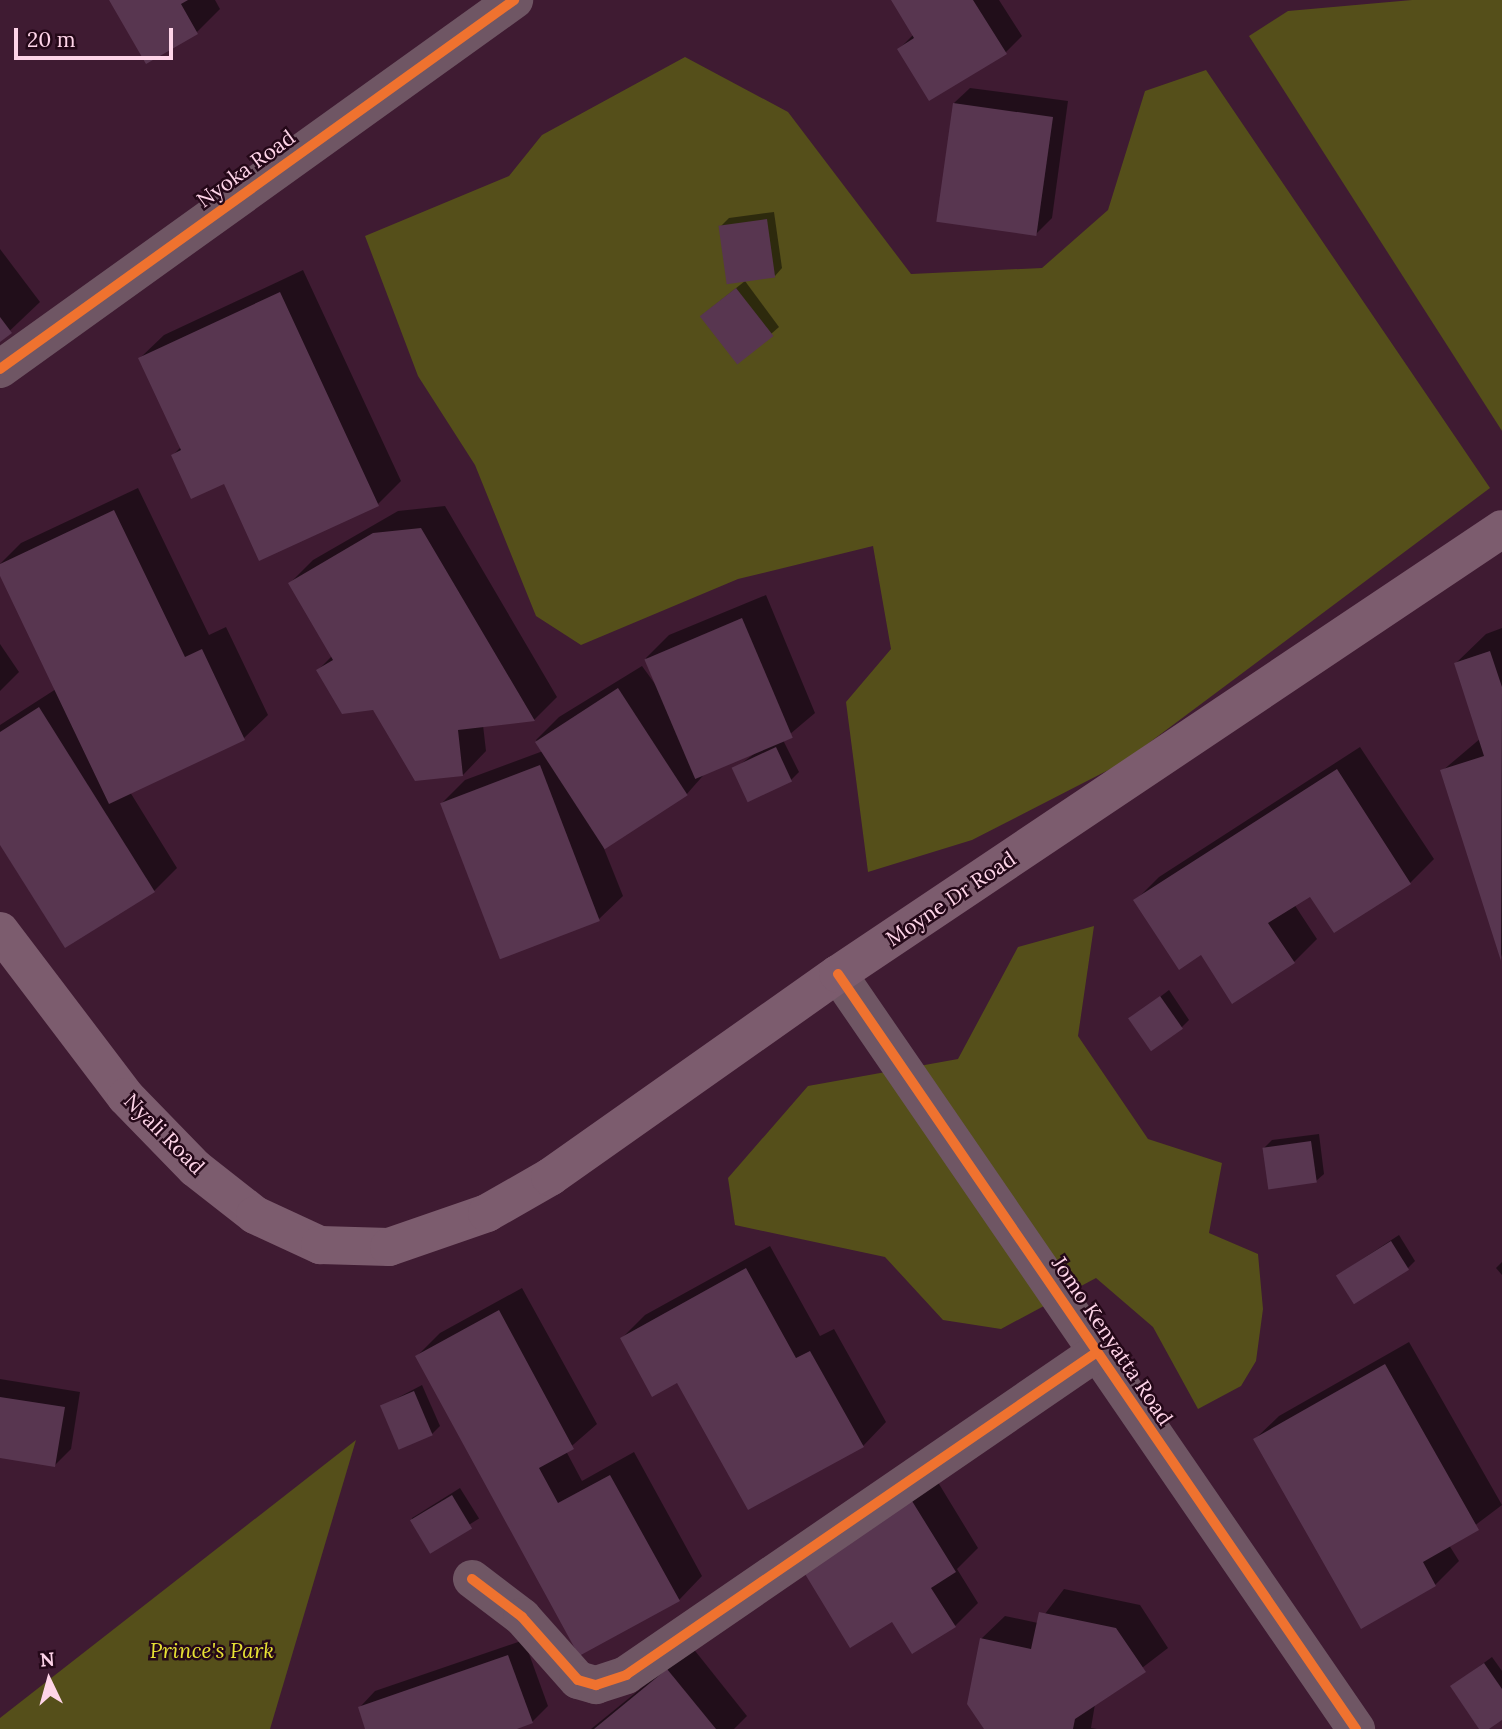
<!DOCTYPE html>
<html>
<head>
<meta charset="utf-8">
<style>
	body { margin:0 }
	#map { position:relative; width:1502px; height:1729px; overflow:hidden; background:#3f1b32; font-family:Lora,serif }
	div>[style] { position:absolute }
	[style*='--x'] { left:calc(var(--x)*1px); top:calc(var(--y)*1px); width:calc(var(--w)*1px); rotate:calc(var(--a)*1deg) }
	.green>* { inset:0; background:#554f1a }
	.shadow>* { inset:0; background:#0007; transform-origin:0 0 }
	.building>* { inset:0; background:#583650; transform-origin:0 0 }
	.minor>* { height:38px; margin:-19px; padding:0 19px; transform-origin:19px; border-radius:19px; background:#6f5664 }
	.major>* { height:38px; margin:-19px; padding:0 19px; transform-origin:19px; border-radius:19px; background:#7c5c6e }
	.cycleway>* { height:10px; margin:-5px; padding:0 5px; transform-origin:5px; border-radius:5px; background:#ef722f }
	span { translate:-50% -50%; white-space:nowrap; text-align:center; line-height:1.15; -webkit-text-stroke:5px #240818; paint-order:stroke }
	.street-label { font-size:21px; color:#fed4e8 }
	.park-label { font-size:21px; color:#e7e134; font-style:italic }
	.north { position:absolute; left:14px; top:1645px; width:70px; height:70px; -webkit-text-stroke:5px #240818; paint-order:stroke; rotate:355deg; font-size:19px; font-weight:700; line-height:28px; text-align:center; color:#fed4e8 }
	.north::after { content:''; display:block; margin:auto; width:24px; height:32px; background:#fed4e8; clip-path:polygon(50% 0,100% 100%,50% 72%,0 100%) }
	.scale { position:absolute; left:14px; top:28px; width:159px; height:32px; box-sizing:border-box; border:4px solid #fed4e8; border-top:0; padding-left:9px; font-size:21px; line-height:24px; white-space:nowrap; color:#fed4e8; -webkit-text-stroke:5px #240818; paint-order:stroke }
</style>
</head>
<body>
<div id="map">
	<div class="green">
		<div style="clip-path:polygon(1412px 0,1502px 0,1502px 431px,1249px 36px,1288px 11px)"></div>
		<div style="clip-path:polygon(685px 57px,788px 112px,911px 274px,1042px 268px,1108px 210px,1145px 91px,1206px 70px,1490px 488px,1122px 763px,972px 840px,868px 872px,846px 702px,891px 649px,873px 546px,738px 579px,581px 645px,536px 616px,475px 465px,418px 376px,365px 236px,509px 176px,542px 135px)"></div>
		<div style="clip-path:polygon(1094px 926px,1078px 1036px,1148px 1139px,1222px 1163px,1209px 1233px,1258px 1254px,1263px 1309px,1256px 1361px,1241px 1386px,1198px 1409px,1153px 1327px,1096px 1278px,1001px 1329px,943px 1320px,885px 1257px,735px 1225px,728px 1178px,808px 1086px,958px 1059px,1018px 947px)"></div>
		<div style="clip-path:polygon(356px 1440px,270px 1729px,0 1729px,0 1718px)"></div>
	</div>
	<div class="shadow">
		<div style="clip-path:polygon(111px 0,215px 0,220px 9px,197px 32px)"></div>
		<div style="clip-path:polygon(893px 0,999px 0,1022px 36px,1006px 52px,899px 49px,914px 34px)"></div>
		<div style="clip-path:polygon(970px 88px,1068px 101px,1052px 218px,1036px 234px,954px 103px)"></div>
		<div style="clip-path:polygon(774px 212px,782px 268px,775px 276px,721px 226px,729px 218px)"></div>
		<div style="clip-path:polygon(0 249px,40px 302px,0 340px)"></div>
		<div style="clip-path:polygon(303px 270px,401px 481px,377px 505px,225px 482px,173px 455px,181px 447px,140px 358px,164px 335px)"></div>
		<div style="clip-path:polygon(745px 281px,779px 327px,771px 334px,701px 316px)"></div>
		<div style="clip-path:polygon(138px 488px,209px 635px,226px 627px,268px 715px,244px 738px,130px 792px,177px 868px,154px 891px,0 842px,0 725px,56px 689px,0 564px,21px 543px)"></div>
		<div style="clip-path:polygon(445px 506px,557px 697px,534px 720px,483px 725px,486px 751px,463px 775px,318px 670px,332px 656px,290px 583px,313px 560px,398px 511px)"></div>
		<div style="clip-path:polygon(766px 595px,815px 713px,783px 740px,799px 772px,791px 780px,734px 769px,762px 748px,708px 770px,686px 795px,603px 846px,623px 896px,599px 919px,442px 803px,465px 780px,543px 751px,536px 740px,559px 717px,642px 666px,658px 688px,646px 658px,669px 635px)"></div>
		<div style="clip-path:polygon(1502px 628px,1502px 957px,1442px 771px,1481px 738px,1456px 663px,1486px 634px)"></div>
		<div style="clip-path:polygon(0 644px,19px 672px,0 691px)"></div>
		<div style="clip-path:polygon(1360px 747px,1434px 859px,1410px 883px,1335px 931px,1310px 894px,1294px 904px,1317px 939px,1294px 962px,1202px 953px,1136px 900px,1159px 877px)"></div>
		<div style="clip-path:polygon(1169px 990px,1189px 1020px,1182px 1027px,1130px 1020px)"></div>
		<div style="clip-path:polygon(1319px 1134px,1324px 1174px,1316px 1181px,1264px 1148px,1272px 1140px)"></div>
		<div style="clip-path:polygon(1399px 1235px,1415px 1261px,1408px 1268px,1338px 1275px)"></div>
		<div style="clip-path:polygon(770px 1246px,820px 1336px,834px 1329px,886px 1422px,863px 1446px,678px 1381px,622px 1338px,645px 1315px)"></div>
		<div style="clip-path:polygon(1502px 1262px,1502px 1275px,1496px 1268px)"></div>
		<div style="clip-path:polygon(522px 1288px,597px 1424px,566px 1451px,582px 1481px,634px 1452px,702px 1576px,679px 1600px,580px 1653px,417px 1356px,440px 1333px)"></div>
		<div style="clip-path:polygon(1409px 1342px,1502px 1505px,1449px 1545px,1459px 1561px,1435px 1585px,1362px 1626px,1255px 1439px,1279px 1416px)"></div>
		<div style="clip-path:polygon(0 1379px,80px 1392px,71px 1449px,55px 1465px,0 1456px)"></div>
		<div style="clip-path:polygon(422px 1385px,440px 1426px,432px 1434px,382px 1406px)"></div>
		<div style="clip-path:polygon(936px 1479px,978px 1548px,957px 1569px,978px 1603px,955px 1626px,893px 1620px,804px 1569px)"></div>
		<div style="left:460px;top:1488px;width:36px;height:57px;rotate:58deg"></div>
		<div style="clip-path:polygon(1064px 1589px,1140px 1605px,1168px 1648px,1095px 1704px,1091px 1728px,1097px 1729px,986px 1729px,981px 1639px,1005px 1616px,1038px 1623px)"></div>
		<div style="clip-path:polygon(524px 1640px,548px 1706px,532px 1722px,512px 1729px,367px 1729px,360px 1707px,375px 1691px)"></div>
		<div style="clip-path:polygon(692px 1647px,747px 1716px,734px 1729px,591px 1729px)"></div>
		<div style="clip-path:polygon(1492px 1657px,1502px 1671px,1502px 1718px,1481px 1729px,1452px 1686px)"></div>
	</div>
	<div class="building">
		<div style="clip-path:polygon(109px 0,188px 0,181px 4px,198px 34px,146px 64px)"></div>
		<div style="clip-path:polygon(891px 0,973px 0,1007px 54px,929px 101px,897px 49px,914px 38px)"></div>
		<div style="left:953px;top:103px;width:101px;height:120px;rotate:8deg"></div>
		<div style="left:767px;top:219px;width:59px;height:49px;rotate:82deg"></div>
		<div style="left:736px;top:288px;width:61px;height:46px;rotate:52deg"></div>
		<div style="clip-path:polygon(280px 292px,379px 506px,259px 561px,224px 484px,191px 499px,171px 455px,181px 450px,138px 358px)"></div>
		<div style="clip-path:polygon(0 317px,12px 333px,0 342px)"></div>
		<div style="clip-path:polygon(114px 510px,185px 657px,202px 649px,245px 740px,109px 804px,0 576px,0 564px)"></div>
		<div style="clip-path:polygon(421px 528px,535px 721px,458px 730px,463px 776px,415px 781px,373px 710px,342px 714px,316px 670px,333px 660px,288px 583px,373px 533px)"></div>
		<div style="left:742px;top:618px;width:130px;height:106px;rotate:67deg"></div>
		<div style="clip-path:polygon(1490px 651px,1502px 687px,1501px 961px,1440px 770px,1484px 756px,1454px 663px)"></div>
		<div style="left:618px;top:688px;width:128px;height:99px;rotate:57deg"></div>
		<div style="clip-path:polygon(39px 707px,155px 892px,65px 948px,0 845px,0 732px)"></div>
		<div style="left:776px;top:747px;width:38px;height:49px;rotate:65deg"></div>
		<div style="left:540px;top:765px;width:167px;height:107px;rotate:69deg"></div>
		<div style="clip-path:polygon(1337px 769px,1411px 884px,1334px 933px,1310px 897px,1268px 923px,1295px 963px,1232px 1004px,1201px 955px,1179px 970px,1133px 900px)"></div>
		<div style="left:1160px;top:996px;width:40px;height:39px;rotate:55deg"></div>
		<div style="left:1311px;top:1141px;width:42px;height:49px;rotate:82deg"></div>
		<div style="left:1391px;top:1241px;width:34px;height:65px;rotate:58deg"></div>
		<div style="clip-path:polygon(746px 1268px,796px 1358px,810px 1351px,864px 1447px,748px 1510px,677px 1383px,652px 1397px,620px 1338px)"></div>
		<div style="clip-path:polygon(499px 1310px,574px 1449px,539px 1468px,558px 1503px,610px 1475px,680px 1601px,579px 1656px,415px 1356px)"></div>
		<div style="clip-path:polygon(1385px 1364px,1479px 1530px,1423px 1562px,1436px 1586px,1361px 1629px,1253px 1439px)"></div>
		<div style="left:414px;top:1391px;width:48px;height:37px;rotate:67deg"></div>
		<div style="clip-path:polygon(0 1397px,65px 1407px,55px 1467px,0 1458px)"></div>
		<div style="left:452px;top:1495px;width:39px;height:49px;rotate:59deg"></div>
		<div style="clip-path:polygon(912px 1501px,956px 1572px,931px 1588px,956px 1627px,912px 1654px,892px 1622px,850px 1648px,802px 1569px)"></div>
		<div style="clip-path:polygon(1039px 1612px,1116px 1628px,1146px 1672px,1075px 1719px,1073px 1729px,984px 1729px,967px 1704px,980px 1638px,1031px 1649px)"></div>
		<div style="clip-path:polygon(508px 1655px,533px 1723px,517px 1729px,365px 1729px,358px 1707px)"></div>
		<div style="clip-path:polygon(1484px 1663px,1502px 1689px,1502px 1720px,1489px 1729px,1479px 1729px,1450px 1686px)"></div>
		<div style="clip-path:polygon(667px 1669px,716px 1729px,594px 1729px)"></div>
	</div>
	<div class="minor">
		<div style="--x:0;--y:369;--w:633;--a:-35.67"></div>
		<div style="--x:838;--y:974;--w:916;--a:55.55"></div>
		<div style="--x:472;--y:1579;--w:63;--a:37.2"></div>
		<div style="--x:522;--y:1617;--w:84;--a:48.4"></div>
		<div style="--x:578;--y:1680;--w:19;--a:16"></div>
		<div style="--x:596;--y:1685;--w:32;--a:-18"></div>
		<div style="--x:626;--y:1675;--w:571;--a:-34.44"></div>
	</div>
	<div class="major">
		<div style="--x:0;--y:931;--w:208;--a:52.8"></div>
		<div style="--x:126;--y:1097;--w:99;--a:45.8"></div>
		<div style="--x:195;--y:1168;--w:76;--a:38.1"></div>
		<div style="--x:255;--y:1215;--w:72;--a:24.8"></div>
		<div style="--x:320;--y:1245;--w:69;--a:1.7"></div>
		<div style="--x:389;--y:1247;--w:104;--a:-19.1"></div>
		<div style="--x:487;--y:1213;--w:73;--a:-29.7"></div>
		<div style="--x:550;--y:1177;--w:352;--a:-35.2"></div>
		<div style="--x:838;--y:974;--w:799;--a:-33.83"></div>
	</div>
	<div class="cycleway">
		<div style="--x:0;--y:369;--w:633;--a:-35.67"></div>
		<div style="--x:838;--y:974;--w:916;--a:55.55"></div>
		<div style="--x:472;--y:1579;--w:63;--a:37.2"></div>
		<div style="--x:522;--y:1617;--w:84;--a:48.4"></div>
		<div style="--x:578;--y:1680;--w:19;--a:16"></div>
		<div style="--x:596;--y:1685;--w:32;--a:-18"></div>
		<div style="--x:626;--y:1675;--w:571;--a:-34.44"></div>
	</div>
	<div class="street-label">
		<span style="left:246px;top:169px;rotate:-36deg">Nyoka Road</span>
		<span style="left:951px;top:899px;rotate:-34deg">Moyne Dr Road</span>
		<span style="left:164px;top:1134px;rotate:45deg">Nyali Road</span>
		<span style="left:1112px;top:1341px;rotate:56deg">Jomo Kenyatta Road</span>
	</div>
	<div class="park-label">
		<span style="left:212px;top:1651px">Prince's Park</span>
	</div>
	<div class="north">N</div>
	<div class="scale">20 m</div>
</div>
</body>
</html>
